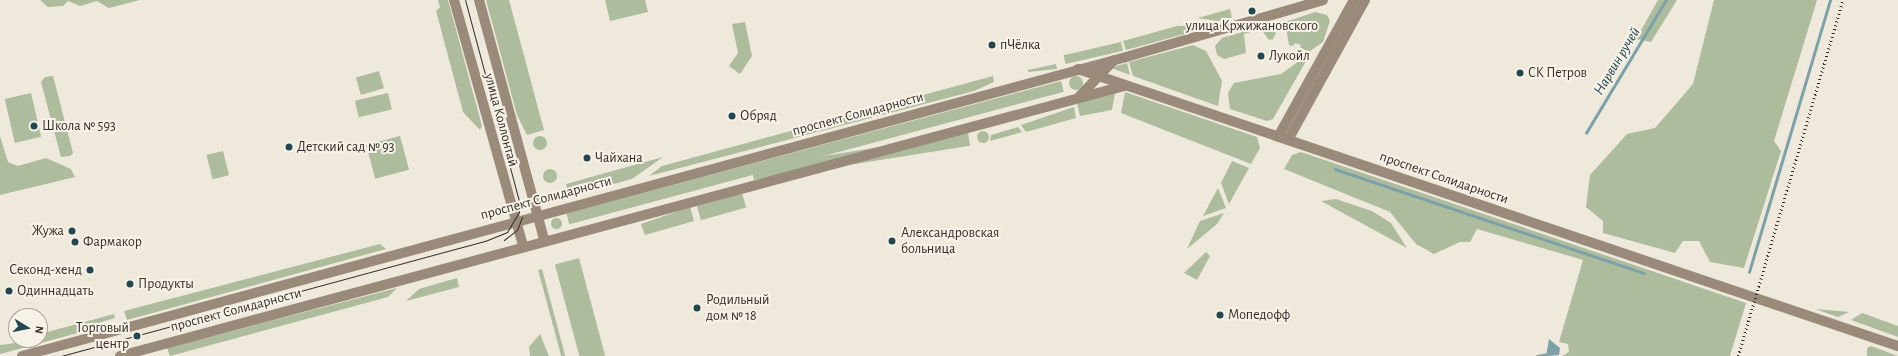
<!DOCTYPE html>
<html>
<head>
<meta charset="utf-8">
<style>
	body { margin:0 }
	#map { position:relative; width:1898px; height:356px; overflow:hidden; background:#efe9db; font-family:"Alegreya Sans",sans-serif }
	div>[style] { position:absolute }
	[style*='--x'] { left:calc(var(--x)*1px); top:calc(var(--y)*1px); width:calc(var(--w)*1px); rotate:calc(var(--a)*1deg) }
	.green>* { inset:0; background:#adbc9d; transform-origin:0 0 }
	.round { border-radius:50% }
	.water>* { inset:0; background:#7da1a9 }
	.stream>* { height:2.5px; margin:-1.25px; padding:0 1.25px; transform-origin:1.25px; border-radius:1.25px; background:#7da1a9 }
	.secondary>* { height:10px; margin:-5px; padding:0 5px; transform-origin:5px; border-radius:5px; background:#998a7a }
	.tram>* { height:1px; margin:-0.5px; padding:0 0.5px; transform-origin:0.5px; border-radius:0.5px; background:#342d28 }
	.rail>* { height:2.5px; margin-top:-1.25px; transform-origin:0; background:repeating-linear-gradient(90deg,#342d28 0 1px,transparent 0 4px) }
	.dots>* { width:11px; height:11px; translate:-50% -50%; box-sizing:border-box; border:2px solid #f7f2e7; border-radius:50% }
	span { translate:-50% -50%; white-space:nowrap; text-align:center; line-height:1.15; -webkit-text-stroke:4px #f7f2e7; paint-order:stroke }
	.poi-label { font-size:14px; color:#342d28 }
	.left { translate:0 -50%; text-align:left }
	.right { translate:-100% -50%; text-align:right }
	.street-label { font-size:14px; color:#342d28 }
	.water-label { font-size:15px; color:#224751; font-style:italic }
	.north { position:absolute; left:8px; top:308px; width:40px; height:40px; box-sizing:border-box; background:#f7f2e7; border:1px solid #a9a39b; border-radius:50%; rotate:100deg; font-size:11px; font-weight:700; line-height:16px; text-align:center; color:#342d28 }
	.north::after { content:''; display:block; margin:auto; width:14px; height:18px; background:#224751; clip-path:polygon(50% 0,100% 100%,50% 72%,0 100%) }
</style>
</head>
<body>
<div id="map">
	<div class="green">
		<div style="clip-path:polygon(40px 0,140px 0,109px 8px,97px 1px,80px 6px,68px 1px,63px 6px,48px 7px)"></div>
		<div style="clip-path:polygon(438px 0,448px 0,482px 126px,480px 130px,463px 112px,436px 11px,440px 7px)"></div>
		<div style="clip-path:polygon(486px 0,509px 0,544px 130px,527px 135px,517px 115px)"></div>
		<div style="clip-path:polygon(605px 0,645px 0,648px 12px,610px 21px)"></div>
		<div style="clip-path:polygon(1658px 0,1677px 0,1651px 42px,1636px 39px)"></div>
		<div style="clip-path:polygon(1714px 0,1817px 0,1774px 141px,1781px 151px,1744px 268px,1710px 262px,1699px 241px,1683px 241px,1675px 253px,1603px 233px,1603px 221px,1586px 207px,1590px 175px,1627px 134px,1655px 128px,1693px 84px)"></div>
		<div style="clip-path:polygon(1230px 9px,1232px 18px,1217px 21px,1198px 18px)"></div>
		<div style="clip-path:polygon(1315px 12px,1327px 15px,1330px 21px,1323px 42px,1310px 51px,1300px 49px,1301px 45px,1295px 43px,1293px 46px,1289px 45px,1285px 22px)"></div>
		<div style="clip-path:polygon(745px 22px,752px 56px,740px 74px,729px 66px,738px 53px,732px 24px)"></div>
		<div style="clip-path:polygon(1270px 24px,1276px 33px,1273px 39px,1269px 40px,1261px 29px,1244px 34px,1246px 53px,1224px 59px,1217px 55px,1215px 46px,1222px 38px)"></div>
		<div style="clip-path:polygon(1177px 26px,1190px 26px,1199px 30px,1126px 50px,1123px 41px)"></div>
		<div style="left:1121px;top:42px;width:9px;height:59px;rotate:77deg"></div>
		<div style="clip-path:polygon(1193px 45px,1206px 51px,1222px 81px,1218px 106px,1133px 76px,1129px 62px)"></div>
		<div style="clip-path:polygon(1299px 61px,1306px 61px,1273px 119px,1267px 121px,1230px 109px,1228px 93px,1234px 83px,1281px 74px)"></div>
		<div style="clip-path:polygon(1127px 63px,1130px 75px,1111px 68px,1113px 67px)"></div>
		<div style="clip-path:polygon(1056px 64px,1057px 69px,1028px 72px,1028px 70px)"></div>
		<div style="left:379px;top:71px;width:18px;height:24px;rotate:74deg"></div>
		<div class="round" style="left:1069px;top:76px;width:14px;height:14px"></div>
		<div style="clip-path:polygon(53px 76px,73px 153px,70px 156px,61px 157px,41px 82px,45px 77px)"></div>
		<div style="clip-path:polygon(993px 76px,994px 82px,974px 91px,649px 176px,662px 166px)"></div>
		<div style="left:1061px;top:81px;width:11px;height:512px;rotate:75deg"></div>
		<div style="clip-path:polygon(1125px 92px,1257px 137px,1260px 148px,1251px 164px,1121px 113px)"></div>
		<div style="left:31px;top:93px;width:45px;height:27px;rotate:77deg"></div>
		<div style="left:388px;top:93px;width:17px;height:34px;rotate:77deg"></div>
		<div style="clip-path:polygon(1115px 93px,1112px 110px,1080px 116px,1077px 103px)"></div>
		<div style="clip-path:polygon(1074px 107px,1076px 118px,1026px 132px,1021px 125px)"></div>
		<div style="clip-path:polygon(1018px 127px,1022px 132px,990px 141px,991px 135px)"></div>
		<div class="round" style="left:977px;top:131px;width:12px;height:12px"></div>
		<div style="left:968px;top:133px;width:13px;height:219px;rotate:81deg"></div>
		<div style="clip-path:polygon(0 136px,8px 162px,18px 166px,46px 158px,71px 169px,75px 177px,0 195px)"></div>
		<div style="left:400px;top:136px;width:35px;height:35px;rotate:75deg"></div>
		<div class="round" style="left:533px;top:136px;width:14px;height:14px"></div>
		<div style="left:223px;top:151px;width:25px;height:17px;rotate:76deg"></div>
		<div style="clip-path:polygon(1301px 152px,1746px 303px,1730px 356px,1562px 356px,1569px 352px,1568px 344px,1559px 342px,1583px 260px,1477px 229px,1470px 242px,1460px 242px,1434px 254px,1416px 244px,1390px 212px,1284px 169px,1292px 155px)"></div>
		<div style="clip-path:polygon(663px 157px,632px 179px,569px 196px,566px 184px)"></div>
		<div style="clip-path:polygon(1232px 161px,1249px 168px,1229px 204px,1221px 183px)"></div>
		<div class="round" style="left:543px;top:169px;width:14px;height:14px"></div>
		<div style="clip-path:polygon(1218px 188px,1226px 208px,1203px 216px)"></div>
		<div style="left:742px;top:193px;width:15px;height:47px;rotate:74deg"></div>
		<div style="clip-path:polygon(1336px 199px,1372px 211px,1391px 223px,1407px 248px,1321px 201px)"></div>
		<div style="clip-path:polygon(690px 207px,694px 221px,645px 235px,641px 224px)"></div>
		<div style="clip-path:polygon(1224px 213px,1217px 224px,1187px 249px,1200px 221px)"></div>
		<div class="round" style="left:550.5px;top:217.5px;width:11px;height:11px"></div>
		<div style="clip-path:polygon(380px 244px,386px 249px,127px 320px,124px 311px)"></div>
		<div style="clip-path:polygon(1206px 252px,1210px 256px,1197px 280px,1184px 273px)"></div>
		<div style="left:579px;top:258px;width:102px;height:25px;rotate:75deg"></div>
		<div style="left:542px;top:269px;width:90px;height:4px;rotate:75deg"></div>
		<div style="clip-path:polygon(457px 278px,459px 287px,406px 301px,419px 289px)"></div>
		<div style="clip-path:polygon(397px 288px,388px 297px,170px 356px,167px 348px)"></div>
		<div style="clip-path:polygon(1815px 309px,1849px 312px,1838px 317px)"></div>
		<div style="clip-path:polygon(1862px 313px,1898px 326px,1898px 337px,1851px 320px)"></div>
		<div style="clip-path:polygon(114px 314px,115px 318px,88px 326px,89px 330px,0 354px,0 345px,40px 340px,40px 334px)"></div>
		<div style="clip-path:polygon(540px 334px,549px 356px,530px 356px,529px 347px)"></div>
		<div style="clip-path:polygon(1871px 346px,1898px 356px,1867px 356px,1867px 348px)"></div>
	</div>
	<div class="water">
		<div style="clip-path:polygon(1549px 339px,1560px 348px,1559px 355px,1546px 356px)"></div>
	</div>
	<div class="stream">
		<div style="--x:1586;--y:133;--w:155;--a:-59"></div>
		<div style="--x:1335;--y:169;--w:326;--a:18.6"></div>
		<div style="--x:1481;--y:195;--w:4;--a:-76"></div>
		<div style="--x:1749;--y:272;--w:284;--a:-73.4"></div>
		<div style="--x:1537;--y:356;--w:11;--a:-10"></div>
	</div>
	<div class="secondary">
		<div style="--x:454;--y:0;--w:255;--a:74.3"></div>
		<div style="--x:479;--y:0;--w:249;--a:74.8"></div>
		<div style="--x:1078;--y:69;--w:866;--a:18.67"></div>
		<div style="--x:1078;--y:98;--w:52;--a:-46.5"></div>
		<div style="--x:1278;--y:137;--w:157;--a:-61"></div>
		<div style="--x:1288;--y:140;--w:160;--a:-61.2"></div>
		<div style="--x:22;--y:356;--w:1144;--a:-15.15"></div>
		<div style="--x:1126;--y:57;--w:205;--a:-16.1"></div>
		<div style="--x:120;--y:356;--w:1040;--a:-15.05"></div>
	</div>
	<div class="tram">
		<div style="--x:504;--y:240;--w:16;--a:-38"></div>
		<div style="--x:517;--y:230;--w:14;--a:-69"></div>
		<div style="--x:61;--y:356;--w:439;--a:-15.2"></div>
		<div style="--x:485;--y:241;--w:24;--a:-22"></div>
		<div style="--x:507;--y:232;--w:23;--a:-59"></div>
		<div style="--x:519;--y:212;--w:11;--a:-90"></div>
		<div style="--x:519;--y:201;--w:208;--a:-105"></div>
	</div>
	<div class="rail">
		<div style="--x:1738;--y:356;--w:371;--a:-73.6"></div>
	</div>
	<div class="dots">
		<div style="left:1252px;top:11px;background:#224751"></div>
		<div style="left:992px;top:45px;background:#224751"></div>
		<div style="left:1261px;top:56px;background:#224751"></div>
		<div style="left:1520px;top:73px;background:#224751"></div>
		<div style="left:732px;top:116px;background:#224751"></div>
		<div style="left:34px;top:126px;background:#224751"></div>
		<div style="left:289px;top:147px;background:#224751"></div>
		<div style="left:587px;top:158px;background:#224751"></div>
		<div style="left:72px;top:231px;background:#224751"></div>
		<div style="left:892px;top:241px;background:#224751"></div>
		<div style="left:75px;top:242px;background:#224751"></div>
		<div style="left:90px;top:270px;background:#224751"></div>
		<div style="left:130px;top:284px;background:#224751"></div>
		<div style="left:9px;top:291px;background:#224751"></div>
		<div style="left:697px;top:308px;background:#224751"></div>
		<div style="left:1220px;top:315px;background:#224751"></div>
		<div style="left:137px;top:336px;background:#224751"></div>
	</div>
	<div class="poi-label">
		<span style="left:1252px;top:26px">улица Кржижановского</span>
		<span class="left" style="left:1000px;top:45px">пЧёлка</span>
		<span class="left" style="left:1269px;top:56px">Лукойл</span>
		<span class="left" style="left:1528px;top:73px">СК Петров</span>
		<span class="left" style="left:740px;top:116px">Обряд</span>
		<span class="left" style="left:42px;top:126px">Школа № 593</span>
		<span class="left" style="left:297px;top:147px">Детский сад № 93</span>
		<span class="left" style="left:595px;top:158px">Чайхана</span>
		<span class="right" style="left:64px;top:231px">Жужа</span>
		<span class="left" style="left:901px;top:241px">Александровская<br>больница</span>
		<span class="left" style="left:83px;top:242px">Фармакор</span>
		<span class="right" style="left:82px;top:270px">Секонд-хенд</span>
		<span class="left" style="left:138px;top:284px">Продукты</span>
		<span class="left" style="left:17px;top:291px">Одиннадцать</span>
		<span class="left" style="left:706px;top:308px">Родильный<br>дом № 18</span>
		<span class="left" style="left:1228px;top:315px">Мопедофф</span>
		<span class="right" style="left:129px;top:336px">Торговый<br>центр</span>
	</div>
	<div class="street-label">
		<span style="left:858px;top:114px;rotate:-15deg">проспект Солидарности</span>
		<span style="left:501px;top:120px;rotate:75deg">улица Коллонтай</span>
		<span style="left:1444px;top:178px;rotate:19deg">проспект Солидарности</span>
		<span style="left:546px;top:198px;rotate:-15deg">проспект Солидарности</span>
		<span style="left:236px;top:310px;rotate:-15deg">проспект Солидарности</span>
	</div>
	<div class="water-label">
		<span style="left:1617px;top:61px;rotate:-59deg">Нарвин ручей</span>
	</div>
	<div class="north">N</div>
</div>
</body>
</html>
